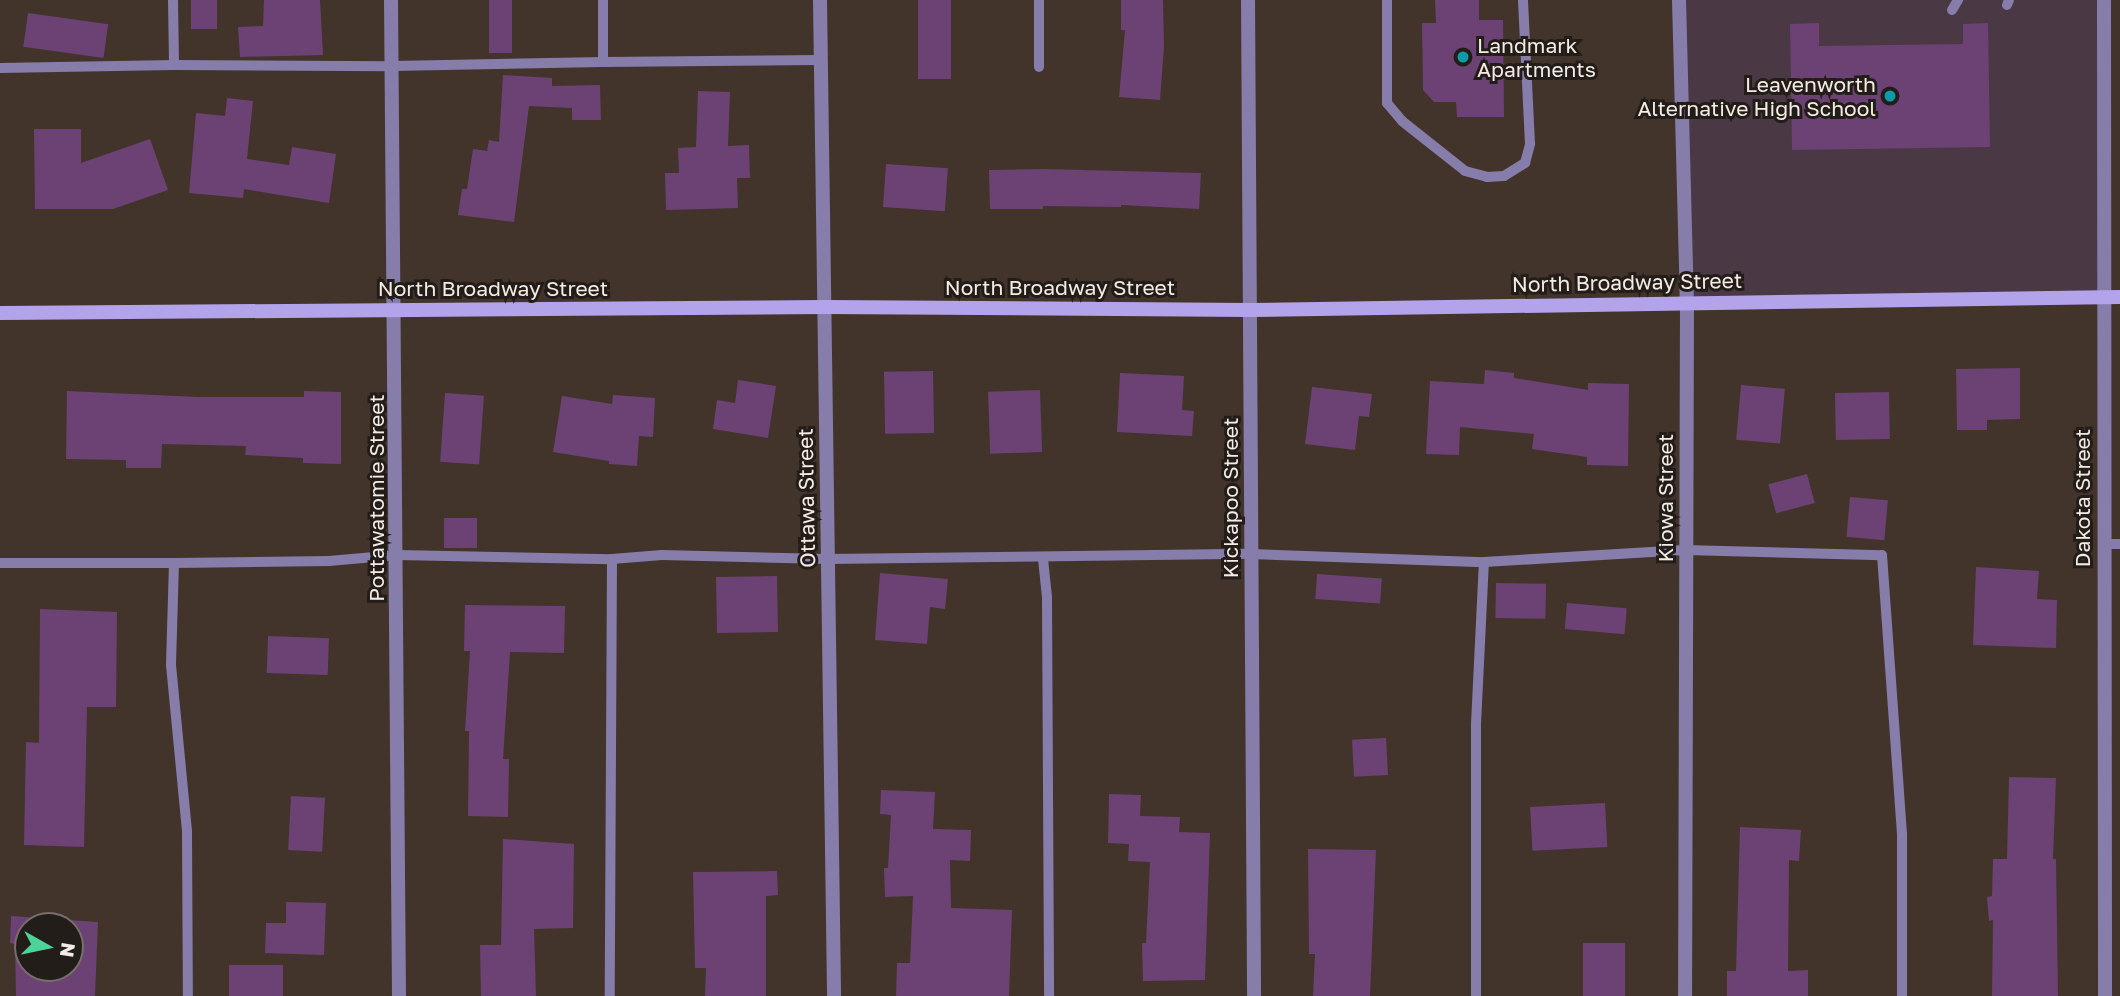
<!DOCTYPE html>
<html>
<head>
<meta charset="utf-8">
<style>
	body { margin:0 }
	#map { position:relative; width:2120px; height:996px; overflow:hidden; background:#42342b; font-family:"Golos Text",sans-serif }
	div>[style] { position:absolute }
	[style*='--x'] { left:calc(var(--x)*1px); top:calc(var(--y)*1px); width:calc(var(--w)*1px); rotate:calc(var(--a)*1deg) }
	.education>* { inset:0; background:#4a3944; transform-origin:0 0 }
	.building>* { inset:0; background:#6b4273; transform-origin:0 0 }
	.lane>* { height:10px; margin:-5px; padding:0 5px; transform-origin:5px; border-radius:5px; background:#867daa }
	.street>* { height:14px; margin:-7px; padding:0 7px; transform-origin:7px; border-radius:7px; background:#867daa }
	.secondary>* { height:14px; margin:-7px; padding:0 7px; transform-origin:7px; border-radius:7px; background:#b3a3eb }
	.dots>* { width:19px; height:19px; translate:-50% -50%; box-sizing:border-box; border:4px solid #231d19; border-radius:50% }
	span { translate:-50% -50%; white-space:nowrap; text-align:center; line-height:1.15; -webkit-text-stroke:6px #231d19; paint-order:stroke }
	.poi-label { font-size:21px; color:#f4ebe5 }
	.left { translate:0 -50%; text-align:left }
	.right { translate:-100% -50%; text-align:right }
	.street-label { font-size:21px; color:#f4ebe5 }
	.north { position:absolute; left:14px; top:912px; width:70px; height:70px; box-sizing:border-box; background:#231d19; border:2px solid #776f6b; border-radius:50%; rotate:99deg; font-size:19px; font-weight:700; line-height:28px; text-align:center; color:#f4ebe5 }
	.north::after { content:''; display:block; margin:auto; width:24px; height:32px; background:#4dd39a; clip-path:polygon(50% 0,100% 100%,50% 72%,0 100%) }
</style>
</head>
<body>
<div id="map">
	<div class="education">
		<div style="left:1679px;top:0;width:425px;height:301px"></div>
	</div>
	<div class="building">
		<div style="left:191px;top:0;width:26px;height:29px"></div>
		<div style="clip-path:polygon(264px 0,320px 0,323px 55px,240px 57px,238px 27px,263px 26px)"></div>
		<div style="left:489px;top:0;width:23px;height:53px"></div>
		<div style="left:918px;top:0;width:33px;height:79px"></div>
		<div style="clip-path:polygon(1121px 0,1163px 0,1164px 47px,1160px 100px,1119px 97px,1125px 30px,1121px 30px)"></div>
		<div style="clip-path:polygon(1435px 0,1479px 0,1479px 20px,1503px 20px,1504px 117px,1457px 117px,1456px 102px,1434px 102px,1423px 90px,1422px 23px,1436px 23px)"></div>
		<div style="left:28px;top:13px;width:81px;height:34px;rotate:8deg"></div>
		<div style="clip-path:polygon(1819px 23px,1819px 46px,1963px 44px,1963px 24px,1988px 23px,1990px 147px,1792px 150px,1790px 24px)"></div>
		<div style="clip-path:polygon(503px 75px,552px 78px,552px 86px,600px 85px,601px 120px,572px 120px,572px 108px,529px 106px,514px 222px,458px 215px,462px 189px,467px 189px,473px 149px,487px 151px,489px 140px,499px 142px)"></div>
		<div style="clip-path:polygon(698px 91px,730px 92px,728px 146px,749px 145px,750px 178px,737px 178px,738px 208px,666px 210px,665px 173px,679px 173px,678px 148px,696px 147px)"></div>
		<div style="clip-path:polygon(227px 98px,253px 101px,247px 159px,289px 165px,292px 147px,336px 154px,329px 203px,244px 189px,243px 198px,189px 193px,196px 113px,225px 116px)"></div>
		<div style="clip-path:polygon(34px 129px,81px 129px,81px 163px,150px 139px,168px 190px,113px 209px,35px 209px)"></div>
		<div style="left:886px;top:164px;width:62px;height:43px;rotate:4deg"></div>
		<div style="clip-path:polygon(1043px 169px,1201px 173px,1199px 209px,1121px 205px,1121px 207px,1043px 206px,1043px 209px,990px 209px,989px 170px)"></div>
		<div style="clip-path:polygon(2020px 368px,2020px 419px,1987px 420px,1987px 430px,1957px 430px,1956px 369px)"></div>
		<div style="clip-path:polygon(1485px 370px,1514px 373px,1514px 378px,1588px 390px,1588px 383px,1629px 384px,1628px 466px,1587px 465px,1587px 457px,1532px 449px,1534px 434px,1460px 427px,1459px 455px,1426px 454px,1430px 381px,1484px 384px)"></div>
		<div style="left:933px;top:371px;width:62px;height:49px;rotate:89deg"></div>
		<div style="clip-path:polygon(1120px 373px,1184px 376px,1182px 410px,1194px 411px,1192px 436px,1117px 432px)"></div>
		<div style="clip-path:polygon(738px 380px,776px 386px,768px 438px,713px 429px,717px 400px,735px 403px)"></div>
		<div style="left:1741px;top:385px;width:44px;height:55px;rotate:5deg"></div>
		<div style="clip-path:polygon(1312px 387px,1372px 394px,1369px 417px,1359px 416px,1355px 450px,1305px 444px)"></div>
		<div style="left:1040px;top:390px;width:62px;height:52px;rotate:88deg"></div>
		<div style="clip-path:polygon(67px 391px,198px 397px,304px 397px,304px 391px,341px 392px,341px 464px,303px 463px,303px 458px,245px 455px,246px 446px,162px 444px,161px 468px,126px 468px,126px 460px,66px 459px)"></div>
		<div style="left:1889px;top:392px;width:47px;height:54px;rotate:89deg"></div>
		<div style="left:445px;top:393px;width:39px;height:69px;rotate:4deg"></div>
		<div style="clip-path:polygon(613px 395px,655px 398px,653px 437px,639px 436px,637px 466px,609px 464px,609px 461px,553px 452px,562px 396px,612px 404px)"></div>
		<div style="left:1807px;top:474px;width:30px;height:40px;rotate:75deg"></div>
		<div style="left:1850px;top:497px;width:38px;height:40px;rotate:5deg"></div>
		<div style="left:477px;top:518px;width:30px;height:33px;rotate:90deg"></div>
		<div style="clip-path:polygon(1976px 567px,2039px 571px,2037px 599px,2057px 600px,2056px 648px,1973px 645px)"></div>
		<div style="clip-path:polygon(880px 573px,948px 579px,945px 609px,930px 607px,927px 644px,875px 640px)"></div>
		<div style="left:1317px;top:574px;width:65px;height:25px;rotate:4deg"></div>
		<div style="left:777px;top:576px;width:56px;height:61px;rotate:89deg"></div>
		<div style="left:1496px;top:583px;width:50px;height:35px;rotate:1deg"></div>
		<div style="left:1567px;top:603px;width:60px;height:26px;rotate:5deg"></div>
		<div style="clip-path:polygon(465px 605px,565px 606px,564px 653px,510px 652px,503px 759px,509px 759px,508px 817px,468px 816px,469px 731px,465px 731px,470px 651px,464px 651px)"></div>
		<div style="clip-path:polygon(40px 609px,117px 612px,116px 707px,87px 707px,84px 847px,24px 845px,26px 742px,39px 743px)"></div>
		<div style="left:268px;top:636px;width:61px;height:37px;rotate:2deg"></div>
		<div style="left:1386px;top:738px;width:37px;height:34px;rotate:87deg"></div>
		<div style="clip-path:polygon(2009px 777px,2056px 778px,2053px 859px,2056px 859px,2058px 996px,1992px 996px,1993px 920px,1989px 921px,1987px 897px,1992px 896px,1993px 859px,2007px 859px)"></div>
		<div style="clip-path:polygon(881px 790px,935px 792px,933px 829px,971px 830px,970px 861px,950px 860px,951px 908px,1012px 910px,1009px 996px,896px 996px,897px 963px,910px 963px,913px 896px,885px 897px,884px 868px,888px 868px,891px 815px,880px 814px)"></div>
		<div style="clip-path:polygon(1109px 794px,1141px 795px,1140px 816px,1180px 817px,1179px 832px,1210px 833px,1205px 980px,1143px 981px,1142px 943px,1146px 943px,1150px 862px,1128px 861px,1129px 844px,1108px 843px)"></div>
		<div style="left:291px;top:796px;width:34px;height:54px;rotate:3deg"></div>
		<div style="left:1605px;top:803px;width:44px;height:75px;rotate:87deg"></div>
		<div style="clip-path:polygon(1740px 827px,1801px 830px,1799px 861px,1789px 860px,1788px 971px,1808px 970px,1808px 996px,1727px 996px,1727px 971px,1736px 971px)"></div>
		<div style="clip-path:polygon(503px 839px,574px 844px,573px 928px,534px 929px,536px 996px,481px 996px,480px 945px,501px 945px)"></div>
		<div style="clip-path:polygon(1308px 849px,1376px 850px,1370px 996px,1313px 996px,1315px 954px,1309px 954px)"></div>
		<div style="clip-path:polygon(777px 871px,778px 895px,766px 896px,766px 996px,705px 996px,706px 968px,695px 968px,693px 872px)"></div>
		<div style="clip-path:polygon(286px 902px,326px 903px,324px 955px,265px 953px,266px 923px,286px 923px)"></div>
		<div style="clip-path:polygon(evenodd,11px 916px,98px 922px,95px 996px,16px 996px,15px 944px,10px 943px,11px 916px,28px 926px,70px 926px,70px 968px,28px 968px,28px 926px)"></div>
		<div style="left:1583px;top:943px;width:42px;height:53px"></div>
		<div style="left:229px;top:965px;width:54px;height:31px"></div>
	</div>
	<div class="lane">
		<div style="--x:173;--y:0;--w:65;--a:89.1"></div>
		<div style="--x:174;--y:65;--w:218;--a:0.3"></div>
		<div style="--x:392;--y:66;--w:211;--a:-1.1"></div>
		<div style="--x:603;--y:62;--w:62;--a:-90"></div>
		<div style="--x:1039;--y:0;--w:67;--a:90"></div>
		<div style="--x:1387;--y:0;--w:103;--a:90"></div>
		<div style="--x:1387;--y:103;--w:23;--a:50"></div>
		<div style="--x:1402;--y:121;--w:80;--a:38.4"></div>
		<div style="--x:1465;--y:171;--w:23;--a:15"></div>
		<div style="--x:1487;--y:177;--w:17;--a:-3"></div>
		<div style="--x:1504;--y:176;--w:25;--a:-32"></div>
		<div style="--x:1525;--y:163;--w:20;--a:-75"></div>
		<div style="--x:1530;--y:144;--w:144;--a:-92.8"></div>
		<div style="--x:2007;--y:5;--w:5;--a:-68"></div>
		<div style="--x:1952;--y:10;--w:12;--a:-59"></div>
		<div style="--x:603;--y:62;--w:218;--a:-0.5"></div>
		<div style="--x:0;--y:68;--w:174;--a:-1"></div>
		<div style="--x:2103;--y:544;--w:17;--a:0"></div>
		<div style="--x:612;--y:559;--w:50;--a:-4.6"></div>
		<div style="--x:662;--y:555;--w:166;--a:1.4"></div>
		<div style="--x:828;--y:559;--w:423;--a:-0.7"></div>
		<div style="--x:1251;--y:554;--w:233;--a:2"></div>
		<div style="--x:1484;--y:562;--w:201;--a:-3.4"></div>
		<div style="--x:1685;--y:550;--w:197;--a:1.5"></div>
		<div style="--x:1882;--y:555;--w:280;--a:85.9"></div>
		<div style="--x:1902;--y:834;--w:162;--a:90"></div>
		<div style="--x:1043;--y:559;--w:39;--a:84"></div>
		<div style="--x:1047;--y:598;--w:398;--a:89.7"></div>
		<div style="--x:0;--y:563;--w:174;--a:0"></div>
		<div style="--x:174;--y:563;--w:102;--a:91.7"></div>
		<div style="--x:171;--y:665;--w:167;--a:84.5"></div>
		<div style="--x:187;--y:831;--w:165;--a:89.7"></div>
		<div style="--x:174;--y:563;--w:155;--a:-0.7"></div>
		<div style="--x:329;--y:561;--w:68;--a:-5"></div>
		<div style="--x:397;--y:555;--w:215;--a:1.1"></div>
		<div style="--x:612;--y:559;--w:437;--a:90.3"></div>
		<div style="--x:1476;--y:996;--w:272;--a:-90"></div>
		<div style="--x:1476;--y:724;--w:162;--a:-87.2"></div>
	</div>
	<div class="street">
		<div style="--x:391;--y:0;--w:996;--a:89.54"></div>
		<div style="--x:820;--y:0;--w:996;--a:89.19"></div>
		<div style="--x:1248;--y:0;--w:996;--a:89.65"></div>
		<div style="--x:1679;--y:0;--w:301;--a:88.5"></div>
		<div style="--x:1687;--y:301;--w:695;--a:90.16"></div>
		<div style="--x:2104;--y:0;--w:996;--a:89.94"></div>
	</div>
	<div class="secondary">
		<div style="--x:0;--y:313;--w:825;--a:-0.42"></div>
		<div style="--x:825;--y:307;--w:425;--a:0.4"></div>
		<div style="--x:1250;--y:310;--w:870;--a:-0.86"></div>
	</div>
	<div class="dots">
		<div style="left:1463px;top:57px;background:#0f9aa8"></div>
		<div style="left:1890px;top:96px;background:#0f9aa8"></div>
	</div>
	<div class="poi-label">
		<span class="left" style="left:1477px;top:57px">Landmark<br>Apartments</span>
		<span class="right" style="left:1876px;top:96px">Leavenworth<br>Alternative High School</span>
	</div>
	<div class="street-label">
		<span style="left:1627px;top:282px;rotate:-1deg">North Broadway Street</span>
		<span style="left:1060px;top:287px">North Broadway Street</span>
		<span style="left:493px;top:288px">North Broadway Street</span>
		<span style="left:376px;top:498px;rotate:-90deg">Pottawatomie Street</span>
		<span style="left:806px;top:498px;rotate:-91deg">Ottawa Street</span>
		<span style="left:1230px;top:498px;rotate:-90deg">Kickapoo Street</span>
		<span style="left:1665px;top:498px;rotate:-90deg">Kiowa Street</span>
		<span style="left:2082px;top:498px;rotate:-90deg">Dakota Street</span>
	</div>
	<div class="north">N</div>
</div>
</body>
</html>
